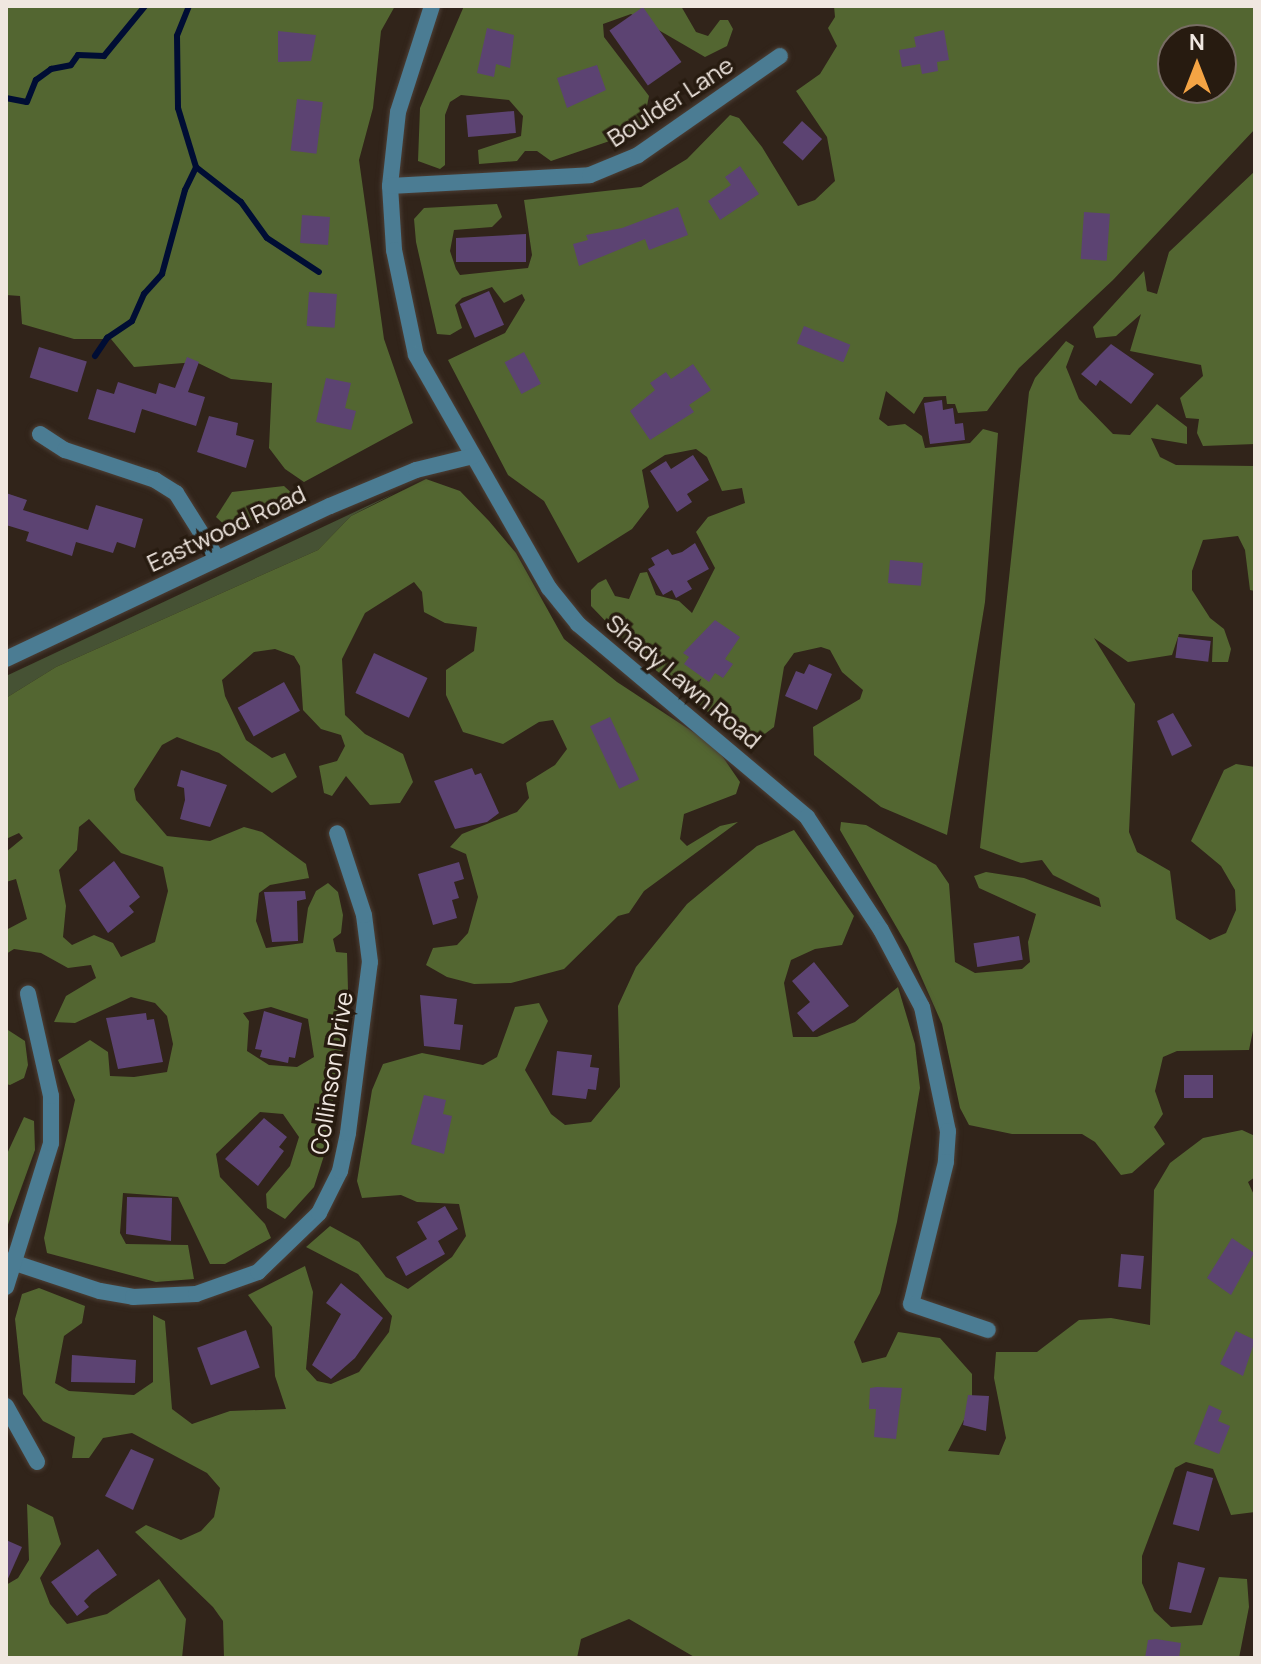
<!DOCTYPE html>
<html>
<head>
<meta charset="utf-8">
<style>
	body { margin:0 }
	#map { position:relative; width:1261px; height:1664px; overflow:hidden; background:#31241a; font-family:Manrope,sans-serif }
	div>[style] { position:absolute }
	[style*='--x'] { left:calc(var(--x)*1px); top:calc(var(--y)*1px); width:calc(var(--w)*1px); rotate:calc(var(--a)*1deg) }
	.green>* { inset:0; background:#465234 }
	.forest>* { inset:0; background:#536631 }
	.stream>* { height:6px; margin:-3px; padding:0 3px; transform-origin:3px; border-radius:3px; background:#000d34 }
	.building>* { inset:0; background:#5c4372; transform-origin:0 0 }
	.roads { filter:drop-shadow(0 0 2px #4c3f36) drop-shadow(0 0 2px #4c3f36) }
	.street>* { height:16px; margin:-8px; padding:0 8px; transform-origin:8px; border-radius:8px; background:#4b7c93 }
	span { translate:-50% -50%; white-space:nowrap; text-align:center; line-height:1.15; -webkit-text-stroke:7px #271b10; paint-order:stroke }
	.street-label { font-size:24px; color:#f0e7e0 }
	.frame { position:absolute; inset:0; border:8px solid #f0e7e0; pointer-events:none }
	.north { position:absolute; left:1157px; top:24px; width:80px; height:80px; box-sizing:border-box; background:#271b10; border:2px solid #776d63; border-radius:50%; rotate:0deg; font-size:22px; font-weight:700; line-height:32px; text-align:center; color:#f0e7e0 }
	.north::after { content:''; display:block; margin:auto; width:28px; height:36px; background:#f4a444; clip-path:polygon(50% 0,100% 100%,50% 72%,0 100%) }
</style>
</head>
<body>
<div id="map">
	<div class="green">
		<div style="clip-path:polygon(395px 493px,351px 516px,318px 550px,56px 667px,6px 698px,6px 676px)"></div>
	</div>
	<div class="forest">
		<div style="clip-path:polygon(6px 6px,395px 6px,381px 31px,373px 108px,359px 160px,384px 339px,413px 423px,304px 482px,285px 469px,269px 448px,272px 383px,231px 379px,196px 362px,134px 367px,111px 339px,74px 339px,22px 324px,20px 296px,6px 295px)"></div>
		<div style="clip-path:polygon(464px 6px,681px 6px,696px 32px,708px 36px,720px 20px,728px 20px,733px 29px,727px 46px,705px 57px,631px 14px,603px 24px,604px 37px,649px 96px,642px 130px,551px 161px,537px 151px,525px 151px,517px 161px,479px 164px,478px 150px,521px 136px,523px 116px,509px 100px,461px 95px,450px 102px,445px 115px,445px 165px,440px 169px,418px 161px,420px 108px)"></div>
		<div style="clip-path:polygon(evenodd,834px 6px,1255px 6px,1255px 129px,1113px 280px,1019px 368px,987px 411px,958px 413px,955px 404px,947px 404px,946px 396px,924px 397px,914px 414px,886px 391px,879px 419px,888px 426px,905px 424px,922px 436px,925px 448px,970px 443px,983px 429px,998px 433px,985px 602px,947px 835px,881px 807px,814px 755px,813px 727px,860px 699px,863px 690px,842px 672px,830px 650px,821px 647px,794px 653px,784px 667px,774px 727px,758px 739px,739px 735px,713px 716px,642px 659px,591px 606px,591px 590px,598px 583px,606px 579px,615px 596px,629px 599px,640px 573px,647px 572px,656px 595px,679px 601px,692px 613px,715px 568px,696px 532px,708px 517px,745px 503px,742px 488px,722px 491px,707px 457px,696px 449px,665px 455px,642px 470px,649px 507px,632px 529px,578px 563px,544px 501px,508px 475px,448px 360px,505px 333px,525px 300px,522px 294px,504px 303px,492px 287px,462px 298px,455px 305px,462px 328px,450px 335px,437px 334px,416px 242px,414px 219px,424px 208px,497px 204px,502px 217px,492px 227px,454px 230px,450px 251px,456px 269px,460px 275px,528px 268px,532px 255px,524px 200px,641px 187px,687px 159px,730px 115px,739px 118px,762px 147px,798px 206px,815px 200px,835px 181px,827px 137px,796px 91px,820px 74px,837px 46px,828px 28px,835px 17px,834px 6px,1173px 40px,1221px 40px,1221px 88px,1173px 88px,1173px 40px)"></div>
		<div style="clip-path:polygon(1255px 171px,1255px 444px,1203px 446px,1197px 433px,1199px 419px,1186px 418px,1180px 398px,1203px 376px,1201px 365px,1130px 351px,1141px 314px,1116px 336px,1096px 338px,1093px 327px,1144px 271px,1147px 291px,1157px 294px,1169px 252px)"></div>
		<div style="clip-path:polygon(1066px 341px,1074px 346px,1066px 367px,1079px 399px,1113px 434px,1130px 435px,1157px 404px,1187px 427px,1187px 444px,1151px 438px,1160px 457px,1176px 465px,1255px 466px,1255px 591px,1250px 590px,1245px 550px,1238px 536px,1203px 540px,1192px 571px,1192px 590px,1210px 618px,1224px 629px,1231px 649px,1228px 662px,1212px 662px,1213px 637px,1179px 634px,1172px 655px,1128px 662px,1094px 638px,1135px 704px,1129px 832px,1137px 852px,1170px 871px,1176px 919px,1210px 940px,1226px 933px,1236px 910px,1235px 890px,1221px 866px,1191px 841px,1224px 770px,1236px 764px,1255px 767px,1255px 1021px,1249px 1050px,1177px 1051px,1163px 1057px,1155px 1091px,1163px 1114px,1154px 1127px,1165px 1144px,1132px 1173px,1121px 1175px,1095px 1142px,1082px 1134px,1012px 1134px,969px 1125px,960px 1108px,942px 1024px,908px 947px,840px 830px,841px 822px,866px 825px,936px 865px,949px 884px,955px 962px,975px 973px,1022px 969px,1030px 962px,1028px 942px,1036px 914px,979px 888px,974px 876px,986px 872px,1024px 878px,1101px 907px,1099px 898px,1053px 875px,1042px 860px,1021px 863px,980px 848px,1029px 392px,1035px 378px)"></div>
		<div style="clip-path:polygon(evenodd,426px 479px,460px 491px,489px 521px,516px 553px,564px 639px,617px 682px,716px 747px,740px 782px,736px 794px,684px 814px,680px 839px,687px 846px,720px 826px,738px 822px,644px 891px,629px 913px,618px 916px,564px 969px,511px 983px,474px 984px,447px 977px,426px 965px,433px 948px,457px 945px,468px 933px,478px 897px,466px 854px,450px 847px,462px 834px,517px 812px,529px 798px,526px 783px,555px 765px,567px 749px,553px 720px,539px 722px,503px 744px,463px 732px,446px 695px,446px 670px,474px 651px,477px 627px,445px 623px,424px 612px,422px 592px,414px 582px,365px 613px,342px 659px,345px 715px,365px 734px,403px 754px,413px 782px,400px 803px,370px 805px,346px 776px,332px 796px,324px 793px,319px 766px,337px 761px,345px 746px,341px 735px,321px 729px,303px 710px,300px 666px,294px 656px,275px 649px,254px 652px,222px 680px,225px 696px,246px 740px,272px 758px,285px 753px,297px 777px,272px 793px,219px 753px,177px 737px,162px 745px,134px 789px,136px 800px,167px 836px,210px 841px,244px 827px,262px 832px,306px 864px,309px 878px,270px 885px,259px 893px,256px 921px,266px 948px,303px 943px,308px 908px,316px 891px,328px 883px,338px 892px,343px 915px,341px 933px,333px 939px,336px 952px,347px 953px,348px 990px,341px 1053px,330px 1053px,336px 1074px,328px 1143px,314px 1187px,285px 1219px,267px 1208px,266px 1194px,290px 1166px,299px 1137px,283px 1114px,260px 1112px,216px 1154px,220px 1177px,265px 1224px,271px 1238px,225px 1264px,210px 1264px,178px 1197px,123px 1193px,120px 1233px,126px 1244px,188px 1245px,194px 1279px,156px 1282px,47px 1253px,44px 1238px,75px 1100px,58px 1060px,90px 1040px,108px 1052px,110px 1076px,134px 1077px,167px 1072px,173px 1044px,167px 1016px,155px 1003px,131px 997px,75px 1023px,54px 1022px,66px 996px,96px 978px,91px 965px,68px 968px,41px 953px,14px 949px,6px 954px,6px 930px,27px 919px,16px 879px,6px 882px,6px 852px,23px 838px,19px 833px,6px 839px,6px 698px,56px 667px,318px 550px,351px 516px,426px 479px,89px 819px,121px 853px,163px 867px,168px 891px,155px 942px,121px 957px,113px 943px,94px 935px,72px 945px,63px 937px,66px 906px,59px 870px,77px 850px,79px 827px,89px 819px,426px 479px,271px 1007px,308px 1019px,314px 1057px,297px 1067px,269px 1065px,247px 1051px,249px 1021px,243px 1013px,271px 1007px)"></div>
		<div style="clip-path:polygon(284px 486px,296px 497px,244px 524px,229px 529px,216px 517px,232px 492px)"></div>
		<div style="clip-path:polygon(794px 830px,854px 916px,842px 945px,815px 949px,791px 960px,784px 983px,793px 1037px,817px 1037px,855px 1022px,898px 987px,915px 1044px,920px 1088px,897px 1222px,880px 1293px,854px 1342px,862px 1363px,886px 1357px,898px 1332px,940px 1338px,972px 1374px,972px 1404px,948px 1451px,999px 1455px,1006px 1438px,994px 1378px,996px 1352px,1037px 1352px,1079px 1320px,1111px 1318px,1150px 1325px,1154px 1190px,1170px 1163px,1203px 1138px,1242px 1130px,1255px 1136px,1255px 1177px,1248px 1182px,1255px 1197px,1255px 1512px,1231px 1515px,1213px 1469px,1186px 1462px,1175px 1468px,1142px 1556px,1142px 1583px,1154px 1611px,1171px 1627px,1202px 1625px,1219px 1577px,1247px 1579px,1249px 1607px,1239px 1658px,696px 1658px,629px 1619px,581px 1639px,577px 1658px,224px 1658px,223px 1621px,213px 1607px,135px 1532px,146px 1525px,181px 1540px,201px 1531px,214px 1517px,220px 1488px,207px 1473px,132px 1433px,103px 1438px,89px 1458px,72px 1458px,75px 1437px,43px 1421px,23px 1394px,15px 1319px,22px 1294px,39px 1288px,85px 1306px,82px 1323px,64px 1336px,55px 1383px,69px 1391px,134px 1395px,153px 1382px,153px 1315px,165px 1321px,172px 1409px,192px 1424px,230px 1411px,286px 1409px,275px 1376px,272px 1327px,248px 1295px,305px 1266px,313px 1292px,306px 1369px,317px 1381px,331px 1384px,359px 1372px,389px 1332px,392px 1316px,358px 1274px,306px 1247px,330px 1226px,359px 1242px,386px 1277px,408px 1289px,452px 1257px,466px 1236px,459px 1204px,417px 1202px,401px 1195px,362px 1198px,357px 1181px,372px 1090px,383px 1064px,422px 1053px,483px 1065px,497px 1057px,515px 1007px,539px 1003px,548px 1021px,525px 1070px,551px 1114px,565px 1125px,591px 1122px,620px 1087px,618px 1006px,636px 967px,687px 904px,757px 846px)"></div>
		<div style="clip-path:polygon(8px 1030px,25px 1041px,28px 1065px,24px 1078px,10px 1085px,6px 1084px)"></div>
		<div style="clip-path:polygon(24px 1117px,34px 1121px,35px 1150px,6px 1230px,6px 1156px)"></div>
		<div style="clip-path:polygon(27px 1504px,53px 1517px,61px 1544px,40px 1578px,50px 1604px,67px 1624px,107px 1614px,159px 1579px,186px 1619px,182px 1658px,6px 1658px,6px 1585px,18px 1578px,29px 1560px)"></div>
	</div>
	<div class="stream">
		<div style="--x:189;--y:6;--w:32;--a:112"></div>
		<div style="--x:177;--y:36;--w:72;--a:89.2"></div>
		<div style="--x:178;--y:108;--w:62;--a:73"></div>
		<div style="--x:196;--y:167;--w:57;--a:37.9"></div>
		<div style="--x:241;--y:202;--w:44;--a:54.2"></div>
		<div style="--x:267;--y:238;--w:62;--a:33.2"></div>
		<div style="--x:6;--y:98;--w:21;--a:11"></div>
		<div style="--x:27;--y:102;--w:24;--a:-68"></div>
		<div style="--x:36;--y:80;--w:19;--a:-36"></div>
		<div style="--x:51;--y:69;--w:20;--a:-11"></div>
		<div style="--x:71;--y:65;--w:12;--a:-55"></div>
		<div style="--x:78;--y:55;--w:26;--a:2"></div>
		<div style="--x:104;--y:56;--w:65;--a:-50.6"></div>
		<div style="--x:95;--y:356;--w:22;--a:-56"></div>
		<div style="--x:107;--y:338;--w:30;--a:-34"></div>
		<div style="--x:132;--y:321;--w:30;--a:-66"></div>
		<div style="--x:144;--y:294;--w:27;--a:-48"></div>
		<div style="--x:162;--y:274;--w:87;--a:-74.7"></div>
		<div style="--x:185;--y:190;--w:25;--a:-64"></div>
	</div>
	<div class="building">
		<div style="left:643px;top:7px;width:67px;height:41px;rotate:55deg"></div>
		<div style="clip-path:polygon(487px 28px,514px 35px,510px 68px,496px 64px,494px 77px,477px 73px)"></div>
		<div style="clip-path:polygon(944px 30px,949px 60px,937px 62px,938px 71px,922px 74px,920px 64px,902px 67px,899px 50px,916px 47px,914px 37px)"></div>
		<div style="clip-path:polygon(278px 31px,316px 35px,311px 61px,278px 62px)"></div>
		<div style="clip-path:polygon(597px 65px,606px 90px,567px 108px,557px 78px)"></div>
		<div style="left:297px;top:99px;width:26px;height:52px;rotate:7deg"></div>
		<div style="left:514px;top:111px;width:22px;height:48px;rotate:85deg"></div>
		<div style="left:802px;top:121px;width:27px;height:29px;rotate:42deg"></div>
		<div style="clip-path:polygon(740px 166px,759px 194px,720px 220px,708px 201px,731px 185px,725px 177px)"></div>
		<div style="clip-path:polygon(678px 207px,688px 235px,649px 250px,645px 239px,579px 266px,573px 244px,588px 240px,586px 235px,622px 228px)"></div>
		<div style="left:1084px;top:212px;width:26px;height:47px;rotate:4deg"></div>
		<div style="left:302px;top:215px;width:28px;height:28px;rotate:4deg"></div>
		<div style="clip-path:polygon(526px 234px,526px 262px,456px 262px,456px 238px)"></div>
		<div style="left:489px;top:291px;width:37px;height:32px;rotate:66deg"></div>
		<div style="left:309px;top:292px;width:28px;height:34px;rotate:4deg"></div>
		<div style="left:804px;top:326px;width:50px;height:19px;rotate:22deg"></div>
		<div style="clip-path:polygon(1111px 344px,1154px 374px,1131px 404px,1100px 380px,1096px 386px,1081px 374px)"></div>
		<div style="left:39px;top:347px;width:50px;height:32px;rotate:17deg"></div>
		<div style="left:524px;top:352px;width:36px;height:22px;rotate:62deg"></div>
		<div style="clip-path:polygon(187px 357px,199px 362px,188px 392px,205px 397px,196px 426px,142px 409px,135px 433px,88px 419px,97px 389px,114px 394px,118px 382px,156px 394px,159px 383px,175px 388px)"></div>
		<div style="clip-path:polygon(693px 364px,711px 390px,689px 405px,694px 412px,650px 440px,630px 411px,655px 390px,650px 383px,666px 372px,671px 379px)"></div>
		<div style="clip-path:polygon(326px 378px,351px 383px,345px 408px,356px 411px,351px 430px,316px 422px)"></div>
		<div style="clip-path:polygon(942px 400px,943px 410px,953px 408px,955px 424px,963px 423px,965px 440px,930px 444px,924px 403px)"></div>
		<div style="clip-path:polygon(209px 416px,238px 423px,236px 435px,254px 440px,246px 468px,197px 452px)"></div>
		<div style="clip-path:polygon(693px 455px,709px 480px,687px 494px,692px 502px,677px 512px,650px 471px,666px 461px,671px 469px)"></div>
		<div style="clip-path:polygon(6px 493px,27px 500px,23px 510px,88px 530px,96px 505px,143px 519px,135px 548px,117px 542px,113px 553px,76px 542px,72px 556px,26px 541px,29px 532px,6px 525px)"></div>
		<div style="clip-path:polygon(695px 543px,709px 569px,687px 581px,692px 589px,676px 598px,672px 590px,663px 595px,648px 569px,655px 565px,651px 558px,668px 549px,672px 555px,682px 552px)"></div>
		<div style="left:890px;top:560px;width:33px;height:23px;rotate:5deg"></div>
		<div style="clip-path:polygon(715px 620px,740px 637px,725px 659px,733px 664px,723px 678px,715px 673px,709px 682px,684px 664px,689px 657px,683px 653px)"></div>
		<div style="left:1178px;top:637px;width:33px;height:21px;rotate:7deg"></div>
		<div style="left:374px;top:653px;width:59px;height:44px;rotate:25deg"></div>
		<div style="clip-path:polygon(809px 664px,832px 674px,817px 710px,785px 696px,796px 671px,804px 674px)"></div>
		<div style="left:284px;top:682px;width:33px;height:53px;rotate:61deg"></div>
		<div style="clip-path:polygon(1173px 713px,1192px 746px,1172px 756px,1157px 721px)"></div>
		<div style="left:610px;top:717px;width:69px;height:22px;rotate:65deg"></div>
		<div style="clip-path:polygon(472px 768px,475px 775px,481px 773px,499px 813px,487px 822px,455px 829px,434px 781px)"></div>
		<div style="clip-path:polygon(181px 770px,227px 785px,210px 827px,180px 819px,185px 800px,184px 788px,177px 786px)"></div>
		<div style="clip-path:polygon(114px 861px,140px 897px,129px 906px,134px 912px,108px 933px,79px 890px)"></div>
		<div style="clip-path:polygon(459px 862px,464px 879px,454px 882px,459px 898px,452px 900px,457px 918px,433px 925px,418px 874px)"></div>
		<div style="clip-path:polygon(305px 891px,306px 899px,297px 901px,298px 941px,272px 942px,264px 892px)"></div>
		<div style="left:1019px;top:936px;width:24px;height:46px;rotate:81deg"></div>
		<div style="clip-path:polygon(814px 962px,849px 1006px,813px 1032px,797px 1013px,810px 1002px,792px 981px)"></div>
		<div style="clip-path:polygon(420px 995px,457px 999px,454px 1024px,463px 1025px,460px 1050px,424px 1046px)"></div>
		<div style="clip-path:polygon(264px 1011px,302px 1023px,295px 1058px,289px 1057px,288px 1063px,260px 1057px,262px 1050px,255px 1049px)"></div>
		<div style="clip-path:polygon(146px 1013px,147px 1020px,154px 1019px,163px 1062px,118px 1069px,106px 1018px)"></div>
		<div style="clip-path:polygon(557px 1051px,592px 1055px,590px 1067px,599px 1068px,596px 1090px,588px 1089px,586px 1099px,552px 1095px)"></div>
		<div style="left:1184px;top:1075px;width:29px;height:23px"></div>
		<div style="clip-path:polygon(424px 1095px,446px 1100px,443px 1114px,452px 1116px,444px 1154px,411px 1144px)"></div>
		<div style="clip-path:polygon(264px 1118px,287px 1137px,279px 1147px,284px 1151px,258px 1186px,225px 1159px)"></div>
		<div style="clip-path:polygon(127px 1197px,172px 1198px,171px 1241px,126px 1234px)"></div>
		<div style="clip-path:polygon(445px 1206px,458px 1229px,438px 1241px,445px 1254px,406px 1276px,396px 1257px,427px 1239px,417px 1222px)"></div>
		<div style="clip-path:polygon(1232px 1238px,1254px 1253px,1231px 1295px,1207px 1278px)"></div>
		<div style="left:1121px;top:1254px;width:23px;height:33px;rotate:5deg"></div>
		<div style="clip-path:polygon(341px 1283px,383px 1318px,355px 1358px,331px 1379px,312px 1365px,341px 1314px,326px 1303px)"></div>
		<div style="left:246px;top:1330px;width:40px;height:52px;rotate:70deg"></div>
		<div style="clip-path:polygon(1236px 1331px,1255px 1340px,1243px 1376px,1220px 1364px)"></div>
		<div style="clip-path:polygon(72px 1355px,136px 1360px,135px 1383px,71px 1382px)"></div>
		<div style="clip-path:polygon(877px 1387px,902px 1388px,896px 1439px,874px 1437px,876px 1409px,869px 1409px,870px 1388px)"></div>
		<div style="clip-path:polygon(968px 1395px,989px 1396px,986px 1431px,963px 1425px)"></div>
		<div style="clip-path:polygon(1209px 1405px,1222px 1411px,1218px 1421px,1230px 1426px,1219px 1454px,1194px 1444px)"></div>
		<div style="clip-path:polygon(131px 1449px,154px 1459px,133px 1510px,105px 1496px)"></div>
		<div style="left:1187px;top:1471px;width:27px;height:55px;rotate:15deg"></div>
		<div style="clip-path:polygon(6px 1540px,22px 1547px,6px 1583px)"></div>
		<div style="clip-path:polygon(98px 1549px,117px 1575px,92px 1593px,84px 1601px,89px 1607px,77px 1616px,51px 1582px)"></div>
		<div style="clip-path:polygon(1178px 1562px,1205px 1568px,1191px 1613px,1169px 1609px)"></div>
		<div style="clip-path:polygon(1156px 1639px,1181px 1643px,1179px 1658px,1145px 1658px,1148px 1640px)"></div>
	</div>
	<div class="roads">
		<div class="street">
			<div style="--x:432;--y:6;--w:111;--a:107.8"></div>
			<div style="--x:398;--y:112;--w:74;--a:96.2"></div>
			<div style="--x:390;--y:186;--w:64;--a:86.4"></div>
			<div style="--x:394;--y:250;--w:107;--a:78.2"></div>
			<div style="--x:416;--y:355;--w:268;--a:60.3"></div>
			<div style="--x:549;--y:588;--w:46;--a:51.1"></div>
			<div style="--x:578;--y:624;--w:299;--a:40.1"></div>
			<div style="--x:807;--y:817;--w:135;--a:56.8"></div>
			<div style="--x:881;--y:930;--w:87;--a:62"></div>
			<div style="--x:922;--y:1007;--w:127;--a:78.2"></div>
			<div style="--x:948;--y:1131;--w:31;--a:94"></div>
			<div style="--x:946;--y:1162;--w:146;--a:103.8"></div>
			<div style="--x:911;--y:1304;--w:81;--a:18.7"></div>
			<div style="--x:390;--y:186;--w:200;--a:-3.1"></div>
			<div style="--x:590;--y:175;--w:52;--a:-22.6"></div>
			<div style="--x:638;--y:155;--w:173;--a:-34.9"></div>
			<div style="--x:40;--y:434;--w:30;--a:33"></div>
			<div style="--x:65;--y:450;--w:95;--a:18.4"></div>
			<div style="--x:155;--y:480;--w:25;--a:32"></div>
			<div style="--x:176;--y:493;--w:77;--a:57.8"></div>
			<div style="--x:6;--y:659;--w:358;--a:-25.3"></div>
			<div style="--x:330;--y:506;--w:93;--a:-22.7"></div>
			<div style="--x:416;--y:470;--w:59;--a:-13.8"></div>
			<div style="--x:6;--y:1260;--w:99;--a:18.3"></div>
			<div style="--x:100;--y:1291;--w:34;--a:10"></div>
			<div style="--x:133;--y:1297;--w:63;--a:-2.7"></div>
			<div style="--x:196;--y:1294;--w:66;--a:-19.5"></div>
			<div style="--x:258;--y:1272;--w:85;--a:-44"></div>
			<div style="--x:319;--y:1213;--w:47;--a:-63.4"></div>
			<div style="--x:340;--y:1171;--w:39;--a:-78"></div>
			<div style="--x:348;--y:1133;--w:172;--a:-82.7"></div>
			<div style="--x:370;--y:962;--w:47;--a:-97.3"></div>
			<div style="--x:364;--y:915;--w:86;--a:-108.2"></div>
			<div style="--x:6;--y:1287;--w:151;--a:-72.6"></div>
			<div style="--x:51;--y:1143;--w:47;--a:-90"></div>
			<div style="--x:51;--y:1096;--w:105;--a:-102.7"></div>
			<div style="--x:6;--y:1406;--w:64;--a:61"></div>
		</div>
	</div>
	<div class="street-label">
		<span style="left:670px;top:101px;rotate:-33deg">Boulder Lane</span>
		<span style="left:226px;top:528px;rotate:-25deg">Eastwood Road</span>
		<span style="left:684px;top:681px;rotate:40deg">Shady Lawn Road</span>
		<span style="left:331px;top:1073px;rotate:-81deg">Collinson Drive</span>
	</div>
	<div class="frame"></div>
	<div class="north">N</div>
</div>
</body>
</html>
